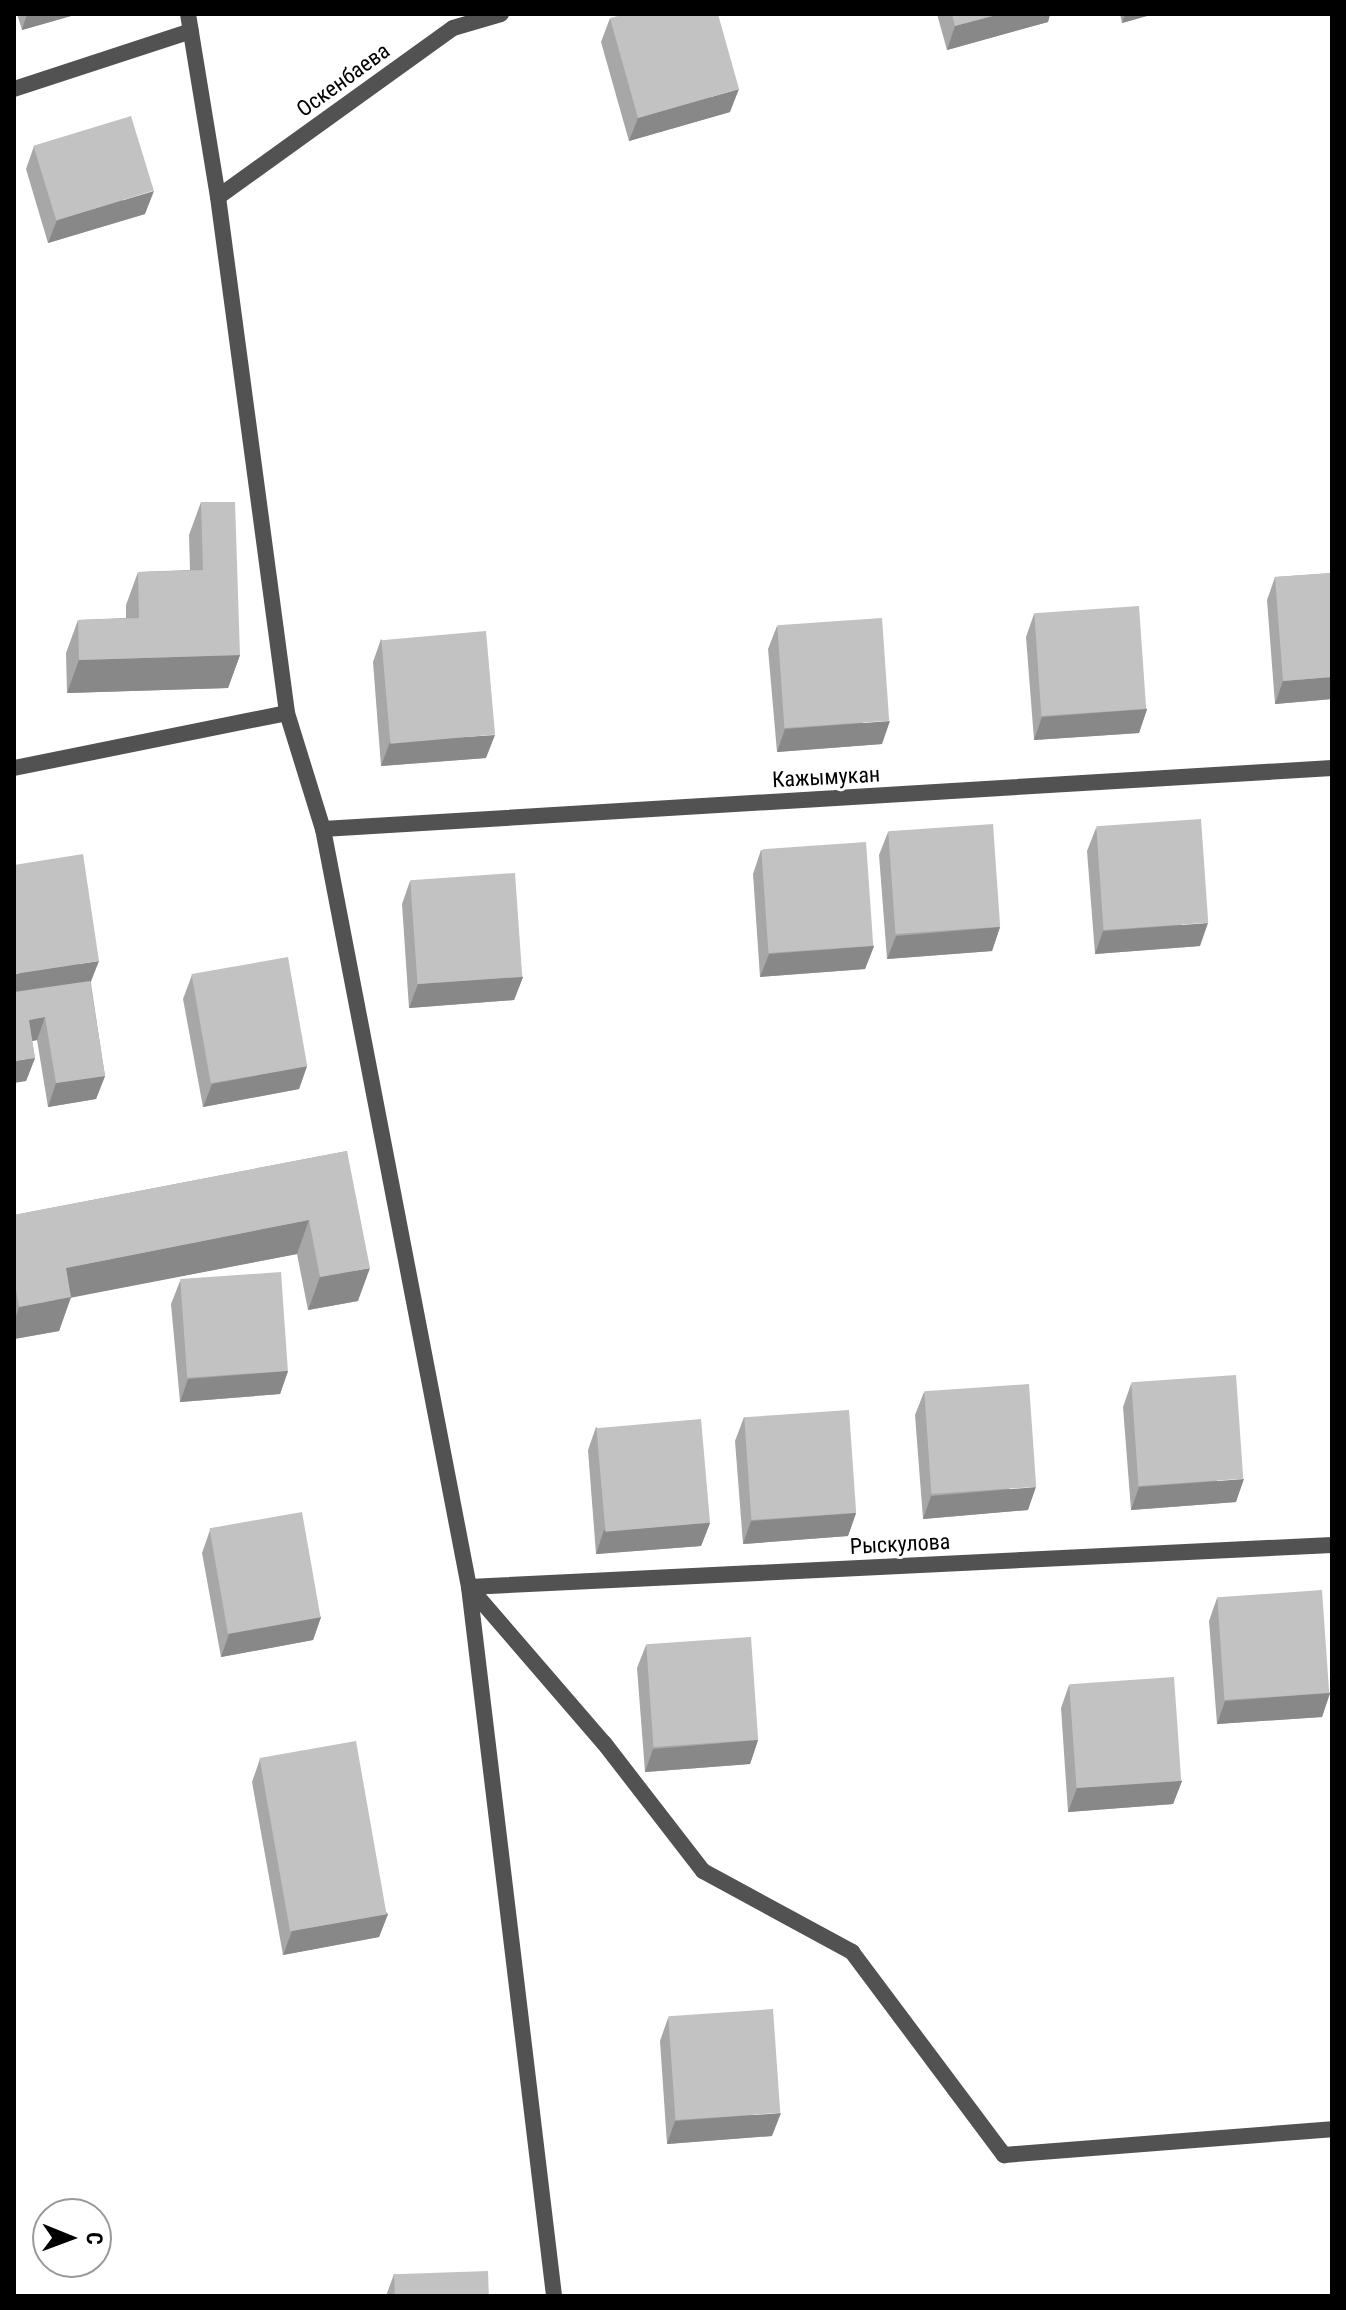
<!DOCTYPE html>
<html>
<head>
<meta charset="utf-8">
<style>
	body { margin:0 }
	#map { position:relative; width:1346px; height:2310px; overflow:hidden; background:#fff; font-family:"Roboto Condensed",sans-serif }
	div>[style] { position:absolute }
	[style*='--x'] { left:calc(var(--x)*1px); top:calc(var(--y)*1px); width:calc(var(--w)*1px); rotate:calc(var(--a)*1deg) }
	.minor>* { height:16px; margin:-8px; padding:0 8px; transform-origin:8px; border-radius:8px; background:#525252 }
	.wall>* { inset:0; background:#a7a7a7 }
	.shaded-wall>* { inset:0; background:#888 }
	.building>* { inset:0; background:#c2c2c2; transform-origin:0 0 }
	span { translate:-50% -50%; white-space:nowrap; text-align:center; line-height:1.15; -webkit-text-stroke:6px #fff; paint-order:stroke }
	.street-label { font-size:22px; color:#000 }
	.frame { position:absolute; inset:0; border:16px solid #000; pointer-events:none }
	.north { position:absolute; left:32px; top:2198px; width:80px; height:80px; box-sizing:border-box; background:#fff; border:2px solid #999; border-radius:50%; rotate:91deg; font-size:22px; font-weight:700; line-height:32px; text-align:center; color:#000 }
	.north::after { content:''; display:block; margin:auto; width:28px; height:36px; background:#000; clip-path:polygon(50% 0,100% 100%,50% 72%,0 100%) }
</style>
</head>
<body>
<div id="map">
	<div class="minor">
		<div style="--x:188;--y:14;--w:185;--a:80.7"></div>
		<div style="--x:218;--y:197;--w:521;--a:82.38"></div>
		<div style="--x:287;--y:713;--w:121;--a:72.8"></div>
		<div style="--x:323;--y:829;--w:772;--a:79.1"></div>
		<div style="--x:469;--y:1587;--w:714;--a:83.16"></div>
		<div style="--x:14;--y:89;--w:186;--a:-18.1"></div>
		<div style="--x:218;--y:197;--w:289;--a:-35.7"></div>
		<div style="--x:453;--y:28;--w:50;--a:-16.3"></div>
		<div style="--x:14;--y:768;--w:278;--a:-11.4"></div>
		<div style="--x:323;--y:829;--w:1011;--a:-3.46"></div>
		<div style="--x:469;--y:1587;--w:864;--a:-2.79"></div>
		<div style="--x:470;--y:1588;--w:205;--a:49.2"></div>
		<div style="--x:604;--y:1743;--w:162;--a:52.3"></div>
		<div style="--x:703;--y:1871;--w:170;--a:28.5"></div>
		<div style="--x:852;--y:1952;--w:254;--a:53.2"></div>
		<div style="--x:1004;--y:2155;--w:329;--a:-4.5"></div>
	</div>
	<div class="wall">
		<div style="clip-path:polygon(17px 14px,78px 14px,22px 30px)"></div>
		<div style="clip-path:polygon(937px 14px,1050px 14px,1048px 22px,947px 50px)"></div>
		<div style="clip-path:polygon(1120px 14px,1154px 14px,1122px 23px)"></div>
		<div style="clip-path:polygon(610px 18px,730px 112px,629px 141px,601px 42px)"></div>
		<div style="clip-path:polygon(34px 146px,145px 214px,48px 243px,26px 169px)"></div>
		<div style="clip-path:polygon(201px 502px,240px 655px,228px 688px,67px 693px,66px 653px,78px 620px,126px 618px,126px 605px,138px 572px,190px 570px,189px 535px)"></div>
		<div style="clip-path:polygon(1332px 573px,1332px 699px,1275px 704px,1267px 600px,1275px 577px)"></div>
		<div style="clip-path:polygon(1034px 614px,1147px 709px,1139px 733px,1034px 740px,1026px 637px)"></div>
		<div style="clip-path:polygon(777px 626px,882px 744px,777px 752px,768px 649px)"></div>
		<div style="clip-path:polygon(381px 639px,486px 758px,381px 766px,373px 662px)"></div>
		<div style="clip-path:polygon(1096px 828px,1200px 946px,1095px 954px,1087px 851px)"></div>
		<div style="clip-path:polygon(888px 832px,1000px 927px,992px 951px,887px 959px,879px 855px)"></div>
		<div style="clip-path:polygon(761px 850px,874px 946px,865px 969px,760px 977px,753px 874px)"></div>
		<div style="clip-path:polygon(14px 865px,91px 984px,105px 1076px,96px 1099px,48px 1107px,37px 1040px,32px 1041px,35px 1058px,26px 1081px)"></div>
		<div style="clip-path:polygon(410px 881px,523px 977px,514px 1000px,409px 1008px,402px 904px)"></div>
		<div style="clip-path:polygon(192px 975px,307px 1066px,299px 1089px,203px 1107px,183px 999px)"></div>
		<div style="clip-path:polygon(347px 1151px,358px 1301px,308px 1310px,297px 1254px,71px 1297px,59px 1331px,14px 1339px,14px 1215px)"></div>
		<div style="clip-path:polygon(180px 1281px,288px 1371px,280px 1394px,180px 1402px,171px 1304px)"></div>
		<div style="clip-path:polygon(1131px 1384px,1236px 1502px,1131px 1510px,1123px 1407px)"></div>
		<div style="clip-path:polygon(924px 1392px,1028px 1510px,923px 1519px,915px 1415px)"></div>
		<div style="clip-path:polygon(744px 1417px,856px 1513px,848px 1536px,743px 1544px,735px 1441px)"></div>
		<div style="clip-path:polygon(596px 1427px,710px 1523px,701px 1546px,596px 1554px,588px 1450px)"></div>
		<div style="clip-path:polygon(210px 1530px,321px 1617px,313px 1640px,221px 1657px,202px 1553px)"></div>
		<div style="clip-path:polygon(1217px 1598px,1330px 1693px,1322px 1717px,1217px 1724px,1209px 1621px)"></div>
		<div style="clip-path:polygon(646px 1645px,758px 1740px,750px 1764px,645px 1772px,637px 1668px)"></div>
		<div style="clip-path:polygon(1069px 1685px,1182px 1781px,1173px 1804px,1068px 1812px,1061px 1708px)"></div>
		<div style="clip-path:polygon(260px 1759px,388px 1914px,379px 1937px,283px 1955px,252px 1782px)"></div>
		<div style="clip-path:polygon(668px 2018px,772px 2136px,667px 2144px,660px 2041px)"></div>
		<div style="clip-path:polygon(394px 2274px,489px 2296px,386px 2296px)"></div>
	</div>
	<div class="shaded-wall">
		<div style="clip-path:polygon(27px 14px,78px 14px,22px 30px)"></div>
		<div style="clip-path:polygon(1000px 14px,1050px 14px,1048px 22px,947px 50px,955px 26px)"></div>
		<div style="clip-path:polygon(1125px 14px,1154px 14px,1122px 23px)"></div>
		<div style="clip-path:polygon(739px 89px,730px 112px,629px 141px,638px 118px)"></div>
		<div style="clip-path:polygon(154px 191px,145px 214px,48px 243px,57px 220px)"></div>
		<div style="clip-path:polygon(240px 655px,228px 688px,67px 693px,79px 660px)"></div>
		<div style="clip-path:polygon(1332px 677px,1332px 699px,1275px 704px,1283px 681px)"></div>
		<div style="clip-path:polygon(1147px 709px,1139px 733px,1034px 740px,1042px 717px)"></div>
		<div style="clip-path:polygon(890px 721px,882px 744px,777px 752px,785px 729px)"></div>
		<div style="clip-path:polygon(495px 735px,486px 758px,381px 766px,390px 742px)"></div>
		<div style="clip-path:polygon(1208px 923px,1200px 946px,1095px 954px,1103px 931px)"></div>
		<div style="clip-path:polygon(1000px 927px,992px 951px,887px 959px,896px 936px)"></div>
		<div style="clip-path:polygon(874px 946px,865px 969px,760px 977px,769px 954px)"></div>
		<div style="clip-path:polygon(99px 961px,90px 984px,14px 996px,14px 974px)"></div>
		<div style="clip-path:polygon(523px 977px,514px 1000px,409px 1008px,418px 984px)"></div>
		<div style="clip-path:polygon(45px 1017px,37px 1040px,21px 1043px,29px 1020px)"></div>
		<div style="clip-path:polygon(35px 1058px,26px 1081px,14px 1083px,14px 1061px)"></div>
		<div style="clip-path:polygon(307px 1066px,299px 1089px,203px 1107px,212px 1084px)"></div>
		<div style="clip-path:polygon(105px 1076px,96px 1099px,48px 1107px,56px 1083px)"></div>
		<div style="clip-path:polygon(309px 1220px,297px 1254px,54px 1301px,66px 1268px)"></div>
		<div style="clip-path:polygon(370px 1268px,358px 1301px,308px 1310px,320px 1277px)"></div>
		<div style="clip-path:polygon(71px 1297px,59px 1331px,14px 1339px,14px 1322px,19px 1307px)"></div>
		<div style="clip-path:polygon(288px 1371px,280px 1394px,180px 1402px,188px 1379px)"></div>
		<div style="clip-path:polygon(1244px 1479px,1236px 1502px,1131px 1510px,1139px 1487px)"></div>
		<div style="clip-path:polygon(1036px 1487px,1028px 1510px,923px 1519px,931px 1496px)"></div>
		<div style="clip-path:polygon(856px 1513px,848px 1536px,743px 1544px,751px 1521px)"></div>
		<div style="clip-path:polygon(710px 1523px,701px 1546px,596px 1554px,604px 1530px)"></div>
		<div style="clip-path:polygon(321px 1617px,313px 1640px,221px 1657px,229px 1634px)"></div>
		<div style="clip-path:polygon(1330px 1693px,1322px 1717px,1217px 1724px,1225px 1701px)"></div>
		<div style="clip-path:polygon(758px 1740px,750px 1764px,645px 1772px,653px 1749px)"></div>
		<div style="clip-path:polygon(1182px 1781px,1173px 1804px,1068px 1812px,1077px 1788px)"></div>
		<div style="clip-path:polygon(388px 1914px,379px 1937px,283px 1955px,292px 1931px)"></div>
		<div style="clip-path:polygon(781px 2113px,772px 2136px,667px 2144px,675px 2121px)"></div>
	</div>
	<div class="building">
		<div style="clip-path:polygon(626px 14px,718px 14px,739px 89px,638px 118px,610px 18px)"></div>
		<div style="clip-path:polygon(952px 14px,1000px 14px,955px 26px)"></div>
		<div style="left:131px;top:116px;width:78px;height:102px;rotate:73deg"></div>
		<div style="clip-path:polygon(201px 502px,235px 502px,240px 655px,79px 660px,78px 620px,139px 618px,138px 572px,203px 570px)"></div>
		<div style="clip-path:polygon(1332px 573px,1332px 677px,1283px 681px,1275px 577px)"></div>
		<div style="left:1139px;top:606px;width:103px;height:105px;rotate:86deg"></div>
		<div style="left:882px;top:618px;width:103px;height:105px;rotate:86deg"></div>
		<div style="left:486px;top:631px;width:104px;height:105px;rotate:85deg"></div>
		<div style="left:1201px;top:819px;width:104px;height:105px;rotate:86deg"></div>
		<div style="left:993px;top:824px;width:103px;height:105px;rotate:86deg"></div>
		<div style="left:866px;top:842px;width:104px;height:105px;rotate:86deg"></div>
		<div style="clip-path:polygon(83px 854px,99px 961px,14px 974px,14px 865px)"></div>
		<div style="left:515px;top:873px;width:104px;height:105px;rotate:86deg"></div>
		<div style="left:288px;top:957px;width:111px;height:98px;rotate:80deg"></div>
		<div style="clip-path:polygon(90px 981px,105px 1076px,56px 1083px,45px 1017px,29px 1020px,35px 1058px,14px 1061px,14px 992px)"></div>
		<div style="clip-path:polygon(347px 1151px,370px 1268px,320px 1277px,309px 1220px,66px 1268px,71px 1297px,19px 1307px,14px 1279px,14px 1215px)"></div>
		<div style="left:281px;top:1272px;width:99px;height:101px;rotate:86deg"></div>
		<div style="left:1236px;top:1375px;width:104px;height:105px;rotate:86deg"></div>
		<div style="left:1029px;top:1384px;width:103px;height:105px;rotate:86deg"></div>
		<div style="left:849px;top:1410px;width:103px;height:105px;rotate:86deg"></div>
		<div style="left:701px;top:1419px;width:104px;height:105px;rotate:85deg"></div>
		<div style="left:302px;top:1512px;width:107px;height:94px;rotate:80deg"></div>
		<div style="left:1322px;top:1590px;width:103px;height:105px;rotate:86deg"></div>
		<div style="left:751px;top:1637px;width:103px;height:105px;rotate:86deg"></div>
		<div style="left:1174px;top:1677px;width:104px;height:105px;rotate:86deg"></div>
		<div style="left:356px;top:1741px;width:176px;height:98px;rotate:80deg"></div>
		<div style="left:773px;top:2009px;width:104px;height:105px;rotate:86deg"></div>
		<div style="left:488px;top:2271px;width:25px;height:94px;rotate:88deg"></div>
	</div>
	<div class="street-label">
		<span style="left:343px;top:80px;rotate:-36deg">Оскенбаева</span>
		<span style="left:826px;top:777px;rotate:-3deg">Кажымукан</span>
		<span style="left:900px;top:1544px;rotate:-3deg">Рыскулова</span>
	</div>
	<div class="frame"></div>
	<div class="north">С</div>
</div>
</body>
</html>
